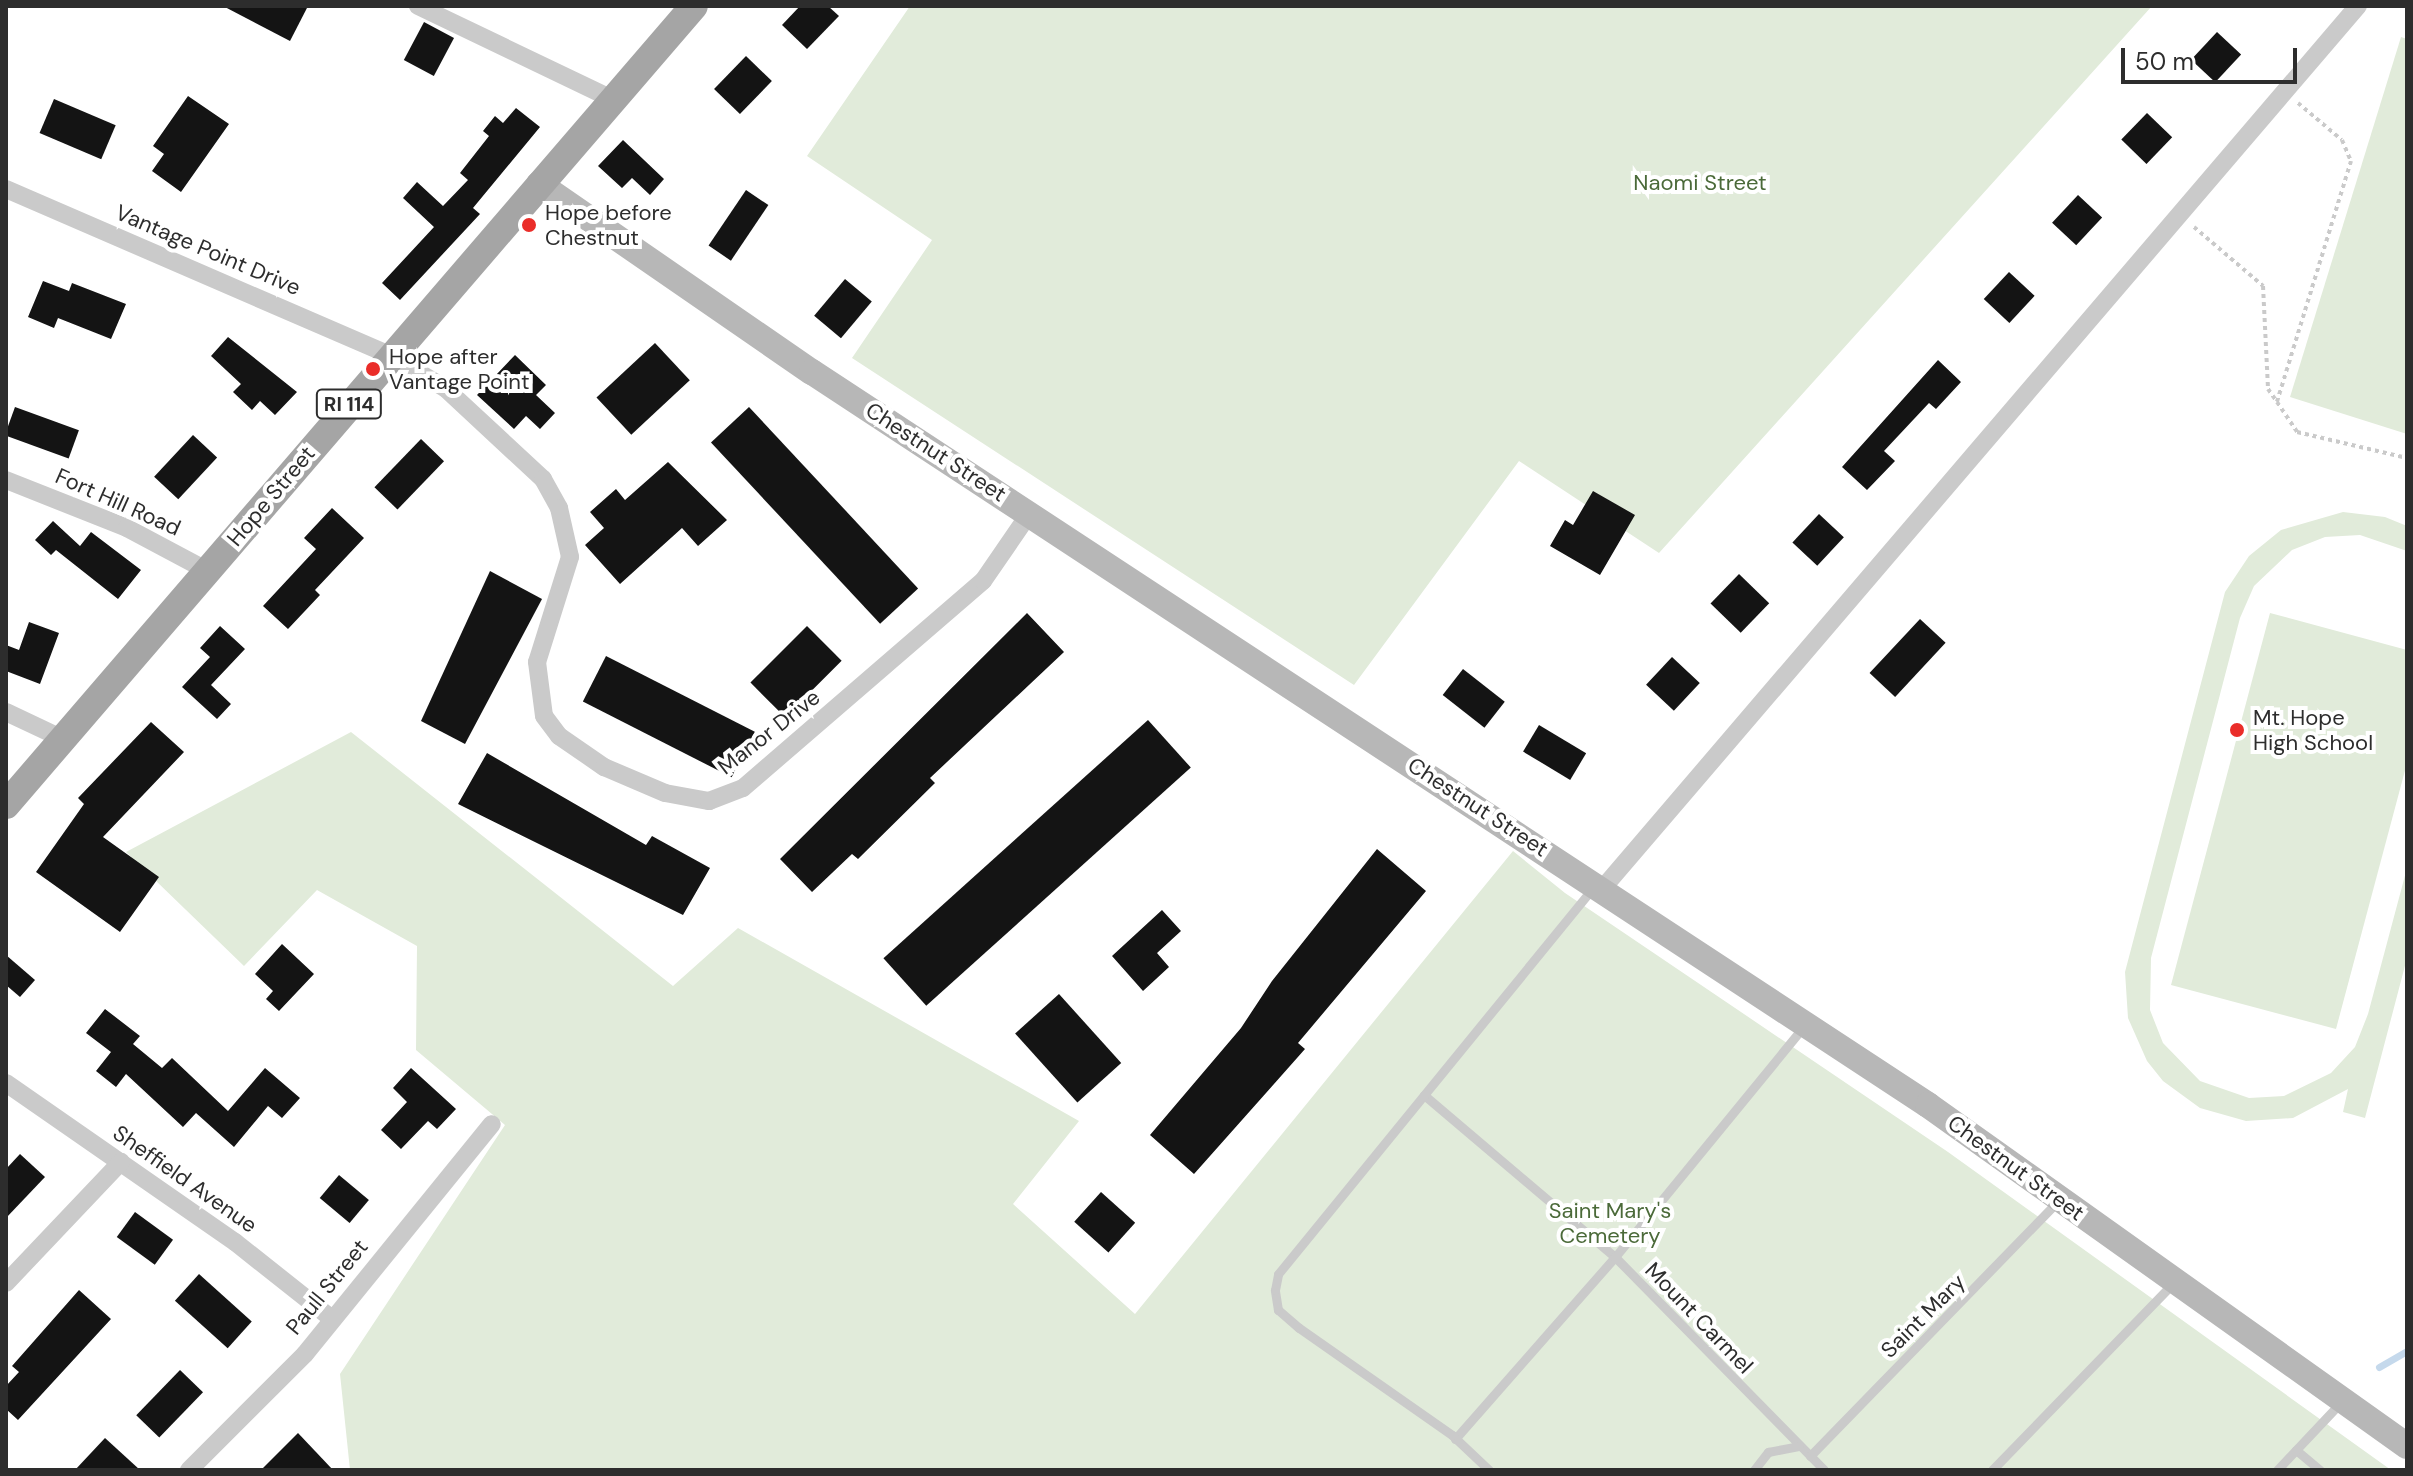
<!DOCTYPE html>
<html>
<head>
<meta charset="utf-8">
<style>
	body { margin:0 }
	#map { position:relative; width:2413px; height:1476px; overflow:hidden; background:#fff; font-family:"DM Sans",sans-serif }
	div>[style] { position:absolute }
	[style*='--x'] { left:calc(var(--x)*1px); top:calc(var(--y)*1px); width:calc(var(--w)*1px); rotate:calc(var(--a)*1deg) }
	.green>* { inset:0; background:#e1ebda }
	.stream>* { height:7px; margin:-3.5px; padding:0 3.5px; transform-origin:3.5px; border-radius:3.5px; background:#c5d9ec }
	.building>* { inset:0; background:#141414; transform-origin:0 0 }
	.path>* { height:4px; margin-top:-2px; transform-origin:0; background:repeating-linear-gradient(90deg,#cacaca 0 4px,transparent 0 8px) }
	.lane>* { height:9px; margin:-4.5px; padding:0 4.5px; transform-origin:4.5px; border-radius:4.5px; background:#cacaca }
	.street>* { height:18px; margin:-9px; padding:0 9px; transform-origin:9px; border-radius:9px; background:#cacaca }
	.secondary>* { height:26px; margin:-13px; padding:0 13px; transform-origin:13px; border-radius:13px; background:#b7b7b7 }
	.primary>* { height:28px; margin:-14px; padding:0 14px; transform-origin:14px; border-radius:14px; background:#a5a5a5 }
	.dots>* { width:22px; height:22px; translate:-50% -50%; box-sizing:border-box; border:4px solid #fff; border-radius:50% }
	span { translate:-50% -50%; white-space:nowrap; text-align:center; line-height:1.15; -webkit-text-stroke:8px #fff; paint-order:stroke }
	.shield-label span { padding:2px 6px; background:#fff; border:2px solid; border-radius:6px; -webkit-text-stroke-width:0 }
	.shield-label { font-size:20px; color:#2d2d2d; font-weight:700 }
	.park-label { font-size:22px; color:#4b6a39 }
	.poi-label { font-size:22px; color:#2d2d2d }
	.left { translate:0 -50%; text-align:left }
	.street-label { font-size:22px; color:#2d2d2d }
	.frame { position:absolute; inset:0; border:8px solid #2d2d2d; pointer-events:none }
	.scale { position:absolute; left:2121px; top:48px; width:176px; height:36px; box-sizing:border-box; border:4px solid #2d2d2d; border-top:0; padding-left:10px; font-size:24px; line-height:28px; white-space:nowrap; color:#2d2d2d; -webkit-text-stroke:6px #fff; paint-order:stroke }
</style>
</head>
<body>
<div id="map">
	<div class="green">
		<div style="clip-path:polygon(910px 6px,2152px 6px,1659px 553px,1519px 461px,1354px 685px,852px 358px,932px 240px,807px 156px)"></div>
		<div style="clip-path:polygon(2401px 37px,2407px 39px,2407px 434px,2290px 397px)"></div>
		<div style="clip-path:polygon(2343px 512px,2385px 517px,2407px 526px,2407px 551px,2360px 535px,2325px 537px,2292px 550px,2254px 586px,2240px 618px,2151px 958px,2150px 1010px,2163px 1043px,2200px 1081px,2249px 1098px,2284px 1096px,2331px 1073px,2355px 1047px,2368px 1014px,2407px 868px,2407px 958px,2365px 1118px,2343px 1112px,2348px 1089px,2293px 1118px,2246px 1121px,2200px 1108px,2163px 1081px,2147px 1061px,2128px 1018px,2125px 972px,2225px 592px,2249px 556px,2281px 530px)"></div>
		<div style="clip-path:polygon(2270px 613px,2407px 650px,2407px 763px,2336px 1029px,2171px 985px)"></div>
		<div style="clip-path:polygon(351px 732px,673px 986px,738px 928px,1079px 1121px,1013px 1204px,1135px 1314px,1513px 851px,1565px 893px,1948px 1152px,2391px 1470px,350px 1470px,340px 1374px,505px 1125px,416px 1050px,417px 946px,317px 890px,244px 966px,126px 852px)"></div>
	</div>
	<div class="stream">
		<div style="--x:2379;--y:1367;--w:32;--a:-30"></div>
	</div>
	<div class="building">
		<div style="clip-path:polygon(223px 6px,308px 6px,290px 41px)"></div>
		<div style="clip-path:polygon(800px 6px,828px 6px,839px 16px,807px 49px,782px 25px)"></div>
		<div style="left:424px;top:22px;width:34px;height:43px;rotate:28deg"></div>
		<div style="left:2217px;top:32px;width:33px;height:38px;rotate:43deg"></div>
		<div style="left:746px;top:56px;width:36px;height:46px;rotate:44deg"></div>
		<div style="clip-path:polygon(188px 96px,229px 124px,181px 192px,152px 171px,164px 154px,153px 146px)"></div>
		<div style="left:54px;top:99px;width:67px;height:37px;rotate:23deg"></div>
		<div style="clip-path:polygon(516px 108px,540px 127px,473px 208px,480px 214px,400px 300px,382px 283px,434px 227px,403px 198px,417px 182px,443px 206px,468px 180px,460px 173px,489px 136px,483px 131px,495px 116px,503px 123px)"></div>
		<div style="left:2147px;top:113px;width:35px;height:37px;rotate:44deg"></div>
		<div style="clip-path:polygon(623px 140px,664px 179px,650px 195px,632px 178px,622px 188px,598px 166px)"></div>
		<div style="left:746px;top:190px;width:27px;height:67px;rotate:34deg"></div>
		<div style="left:2078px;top:195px;width:33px;height:38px;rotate:43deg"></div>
		<div style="left:2009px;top:272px;width:35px;height:37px;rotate:43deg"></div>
		<div style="left:845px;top:279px;width:35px;height:48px;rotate:40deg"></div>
		<div style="clip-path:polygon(43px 281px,69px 291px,72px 283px,126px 304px,111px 339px,58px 318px,54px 328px,28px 317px)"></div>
		<div style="clip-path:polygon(228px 337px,297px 392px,275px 415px,260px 401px,252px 410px,233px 392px,241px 384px,211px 356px)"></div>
		<div style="left:655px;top:343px;width:51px;height:80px;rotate:47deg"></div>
		<div style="clip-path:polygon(515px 355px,546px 385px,536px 395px,555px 413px,540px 429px,526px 416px,514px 429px,477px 395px)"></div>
		<div style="clip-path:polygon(1938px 360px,1961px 382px,1936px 409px,1929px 403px,1884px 451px,1895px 461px,1867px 490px,1842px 467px)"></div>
		<div style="left:15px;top:407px;width:68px;height:30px;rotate:20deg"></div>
		<div style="left:749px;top:407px;width:248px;height:52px;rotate:47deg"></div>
		<div style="left:193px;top:435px;width:33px;height:57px;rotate:43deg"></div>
		<div style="left:421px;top:439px;width:32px;height:67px;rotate:44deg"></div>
		<div style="clip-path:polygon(668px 462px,727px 520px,698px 546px,682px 528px,620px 584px,585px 545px,604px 528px,590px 512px,616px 489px,625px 500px)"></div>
		<div style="clip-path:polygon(1593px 491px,1635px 515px,1600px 575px,1550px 546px,1565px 520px,1573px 525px)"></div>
		<div style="clip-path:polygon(332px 508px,364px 538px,315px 590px,320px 595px,288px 629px,263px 606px,316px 549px,304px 538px)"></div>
		<div style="left:1819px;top:514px;width:34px;height:39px;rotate:43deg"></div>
		<div style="clip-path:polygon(53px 521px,80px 546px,91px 532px,141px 570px,118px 599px,56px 550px,51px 555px,35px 540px)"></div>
		<div style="clip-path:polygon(490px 571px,542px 599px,465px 744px,421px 721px)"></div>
		<div style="left:1739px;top:574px;width:42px;height:41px;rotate:44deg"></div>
		<div style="clip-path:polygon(1027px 613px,1064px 652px,930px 778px,935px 783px,858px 859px,852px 854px,812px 892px,780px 859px)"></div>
		<div style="left:1920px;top:619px;width:35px;height:74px;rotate:43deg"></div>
		<div style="clip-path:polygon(29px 622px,59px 633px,40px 684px,6px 671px,6px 645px,19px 650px)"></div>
		<div style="clip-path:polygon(220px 626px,245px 649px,211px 685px,231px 704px,217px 719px,182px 687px,210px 657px,200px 648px)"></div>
		<div style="left:807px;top:626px;width:49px;height:80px;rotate:45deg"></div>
		<div style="left:606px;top:656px;width:167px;height:51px;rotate:27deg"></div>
		<div style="left:1672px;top:657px;width:38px;height:38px;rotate:43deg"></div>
		<div style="left:1463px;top:669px;width:53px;height:33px;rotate:38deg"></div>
		<div style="left:1148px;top:720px;width:64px;height:356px;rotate:48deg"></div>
		<div style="clip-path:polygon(151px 722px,184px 752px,103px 837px,159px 877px,120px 932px,36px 872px,84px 804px,78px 798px)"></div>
		<div style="left:1539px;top:725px;width:55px;height:31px;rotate:31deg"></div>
		<div style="clip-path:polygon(487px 753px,646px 845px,652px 836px,710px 868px,683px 915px,458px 804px)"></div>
		<div style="clip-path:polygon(1377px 849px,1426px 891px,1298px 1043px,1305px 1049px,1194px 1174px,1150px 1135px,1241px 1028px,1272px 981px)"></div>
		<div style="clip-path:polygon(1162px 910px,1181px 931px,1157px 953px,1169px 967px,1143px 991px,1112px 956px)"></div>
		<div style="clip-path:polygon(282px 944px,314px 974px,279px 1011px,266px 999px,273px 991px,255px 974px)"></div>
		<div style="clip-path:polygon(6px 955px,35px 980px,20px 997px,6px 985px)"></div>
		<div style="left:1059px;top:994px;width:93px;height:59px;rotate:48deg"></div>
		<div style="clip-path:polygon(105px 1009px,140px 1036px,133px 1044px,162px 1068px,172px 1058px,228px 1111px,265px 1068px,300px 1098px,282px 1118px,268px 1106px,234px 1147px,196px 1113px,183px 1127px,126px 1074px,116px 1087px,96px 1071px,111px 1052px,86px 1033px)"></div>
		<div style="clip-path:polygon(411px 1068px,456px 1109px,437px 1129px,428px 1121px,401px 1149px,381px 1130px,407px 1102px,393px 1088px)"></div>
		<div style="clip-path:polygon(20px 1154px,45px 1177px,6px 1218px,6px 1169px)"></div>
		<div style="left:339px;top:1175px;width:39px;height:30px;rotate:40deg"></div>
		<div style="left:1101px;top:1192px;width:46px;height:40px;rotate:42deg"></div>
		<div style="left:135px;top:1212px;width:47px;height:31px;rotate:36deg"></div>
		<div style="left:199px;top:1274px;width:71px;height:36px;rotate:42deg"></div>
		<div style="clip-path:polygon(79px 1290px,111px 1319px,18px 1420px,6px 1409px,6px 1386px,19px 1372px,12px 1366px)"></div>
		<div style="left:180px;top:1370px;width:32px;height:63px;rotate:44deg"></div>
		<div style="clip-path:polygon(298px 1433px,333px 1470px,261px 1470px)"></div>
		<div style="clip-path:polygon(105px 1438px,140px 1470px,75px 1470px)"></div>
	</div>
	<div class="path">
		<div style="--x:2298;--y:103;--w:57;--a:40.1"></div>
		<div style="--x:2342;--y:140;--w:23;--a:67"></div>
		<div style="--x:2351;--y:161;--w:252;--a:107.1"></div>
		<div style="--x:2277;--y:402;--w:36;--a:56"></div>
		<div style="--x:2297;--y:432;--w:113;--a:13.3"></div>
		<div style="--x:2194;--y:227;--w:91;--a:40.5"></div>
		<div style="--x:2263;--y:286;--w:103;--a:87.2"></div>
		<div style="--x:2268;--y:389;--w:16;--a:55"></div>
	</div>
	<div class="lane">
		<div style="--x:1424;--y:1095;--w:250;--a:40.3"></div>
		<div style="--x:1615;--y:1257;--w:298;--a:45.5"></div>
		<div style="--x:1455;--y:1439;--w:242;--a:-48.7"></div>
		<div style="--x:1615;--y:1257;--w:298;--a:-50.7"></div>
		<div style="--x:2296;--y:1450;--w:31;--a:40"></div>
		<div style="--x:1810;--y:1456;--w:357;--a:-45.8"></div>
		<div style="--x:1489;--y:1470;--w:51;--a:-136.6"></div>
		<div style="--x:1452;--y:1435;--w:187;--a:-145"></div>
		<div style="--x:1299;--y:1328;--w:28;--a:-139"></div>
		<div style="--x:1278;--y:1310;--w:20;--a:-99"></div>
		<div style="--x:1275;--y:1290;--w:16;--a:-79"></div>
		<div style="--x:1278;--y:1274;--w:500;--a:-50.8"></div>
		<div style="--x:1754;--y:1470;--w:23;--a:-52"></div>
		<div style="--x:1768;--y:1452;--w:31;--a:-11"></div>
		<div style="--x:1992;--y:1470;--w:259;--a:-45.9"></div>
		<div style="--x:2277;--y:1470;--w:93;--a:-46.7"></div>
	</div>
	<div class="street">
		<div style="--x:418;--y:6;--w:215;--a:25.6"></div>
		<div style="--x:6;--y:189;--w:420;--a:23.4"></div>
		<div style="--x:391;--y:356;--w:63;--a:30.7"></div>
		<div style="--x:445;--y:388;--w:134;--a:42.9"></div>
		<div style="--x:543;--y:479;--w:33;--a:61"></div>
		<div style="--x:559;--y:508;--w:50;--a:77.3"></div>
		<div style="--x:570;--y:557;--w:110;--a:107.4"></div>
		<div style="--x:537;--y:662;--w:54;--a:82.6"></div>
		<div style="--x:544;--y:716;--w:25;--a:53"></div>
		<div style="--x:559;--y:736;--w:55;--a:34.6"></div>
		<div style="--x:604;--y:767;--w:66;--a:23.1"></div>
		<div style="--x:665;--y:793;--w:45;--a:10.3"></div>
		<div style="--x:709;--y:801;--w:36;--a:-21"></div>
		<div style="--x:743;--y:788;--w:317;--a:-40.8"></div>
		<div style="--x:983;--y:581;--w:81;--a:-55.5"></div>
		<div style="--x:6;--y:480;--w:130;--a:21.6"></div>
		<div style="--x:127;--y:528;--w:92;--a:28"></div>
		<div style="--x:6;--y:712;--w:63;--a:25.3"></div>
		<div style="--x:1603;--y:888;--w:1161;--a:-49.44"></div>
		<div style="--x:6;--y:1083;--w:279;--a:34.8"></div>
		<div style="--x:235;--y:1242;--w:124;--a:38.4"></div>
		<div style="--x:6;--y:1283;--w:167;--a:-46.5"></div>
		<div style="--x:189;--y:1470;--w:164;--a:-45"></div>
		<div style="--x:305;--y:1354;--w:296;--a:-50.9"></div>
	</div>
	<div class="secondary">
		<div style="--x:539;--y:184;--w:331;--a:34.6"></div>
		<div style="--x:812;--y:372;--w:1335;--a:33.3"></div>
		<div style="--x:1928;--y:1105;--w:588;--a:35.45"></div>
	</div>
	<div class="primary">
		<div style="--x:6;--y:805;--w:1054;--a:-49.27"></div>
	</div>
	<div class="dots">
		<div style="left:529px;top:225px;background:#ea2d29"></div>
		<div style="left:373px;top:369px;background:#ea2d29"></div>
		<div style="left:2237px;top:730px;background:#ea2d29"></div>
	</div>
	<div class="shield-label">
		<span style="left:349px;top:404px">RI 114</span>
	</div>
	<div class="park-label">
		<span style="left:1700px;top:183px">Naomi Street</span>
		<span style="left:1610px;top:1223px">Saint Mary's<br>Cemetery</span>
	</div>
	<div class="poi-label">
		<span class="left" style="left:545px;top:225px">Hope before<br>Chestnut</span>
		<span class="left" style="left:389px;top:369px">Hope after<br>Vantage Point</span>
		<span class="left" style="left:2253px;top:730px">Mt. Hope<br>High School</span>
	</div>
	<div class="street-label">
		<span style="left:208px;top:250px;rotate:23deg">Vantage Point Drive</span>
		<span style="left:936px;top:452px;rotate:33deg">Chestnut Street</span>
		<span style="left:271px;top:496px;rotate:-50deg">Hope Street</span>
		<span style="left:118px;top:502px;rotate:24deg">Fort Hill Road</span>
		<span style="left:769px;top:732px;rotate:-38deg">Manor Drive</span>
		<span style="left:1478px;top:807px;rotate:33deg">Chestnut Street</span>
		<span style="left:2016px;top:1168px;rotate:36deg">Chestnut Street</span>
		<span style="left:185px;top:1179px;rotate:35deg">Sheffield Avenue</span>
		<span style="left:327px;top:1287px;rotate:-51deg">Paull Street</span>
		<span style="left:1923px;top:1316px;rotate:-45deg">Saint Mary</span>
		<span style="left:1699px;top:1318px;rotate:46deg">Mount Carmel</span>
	</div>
	<div class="frame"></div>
	<div class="scale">50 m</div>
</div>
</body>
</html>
